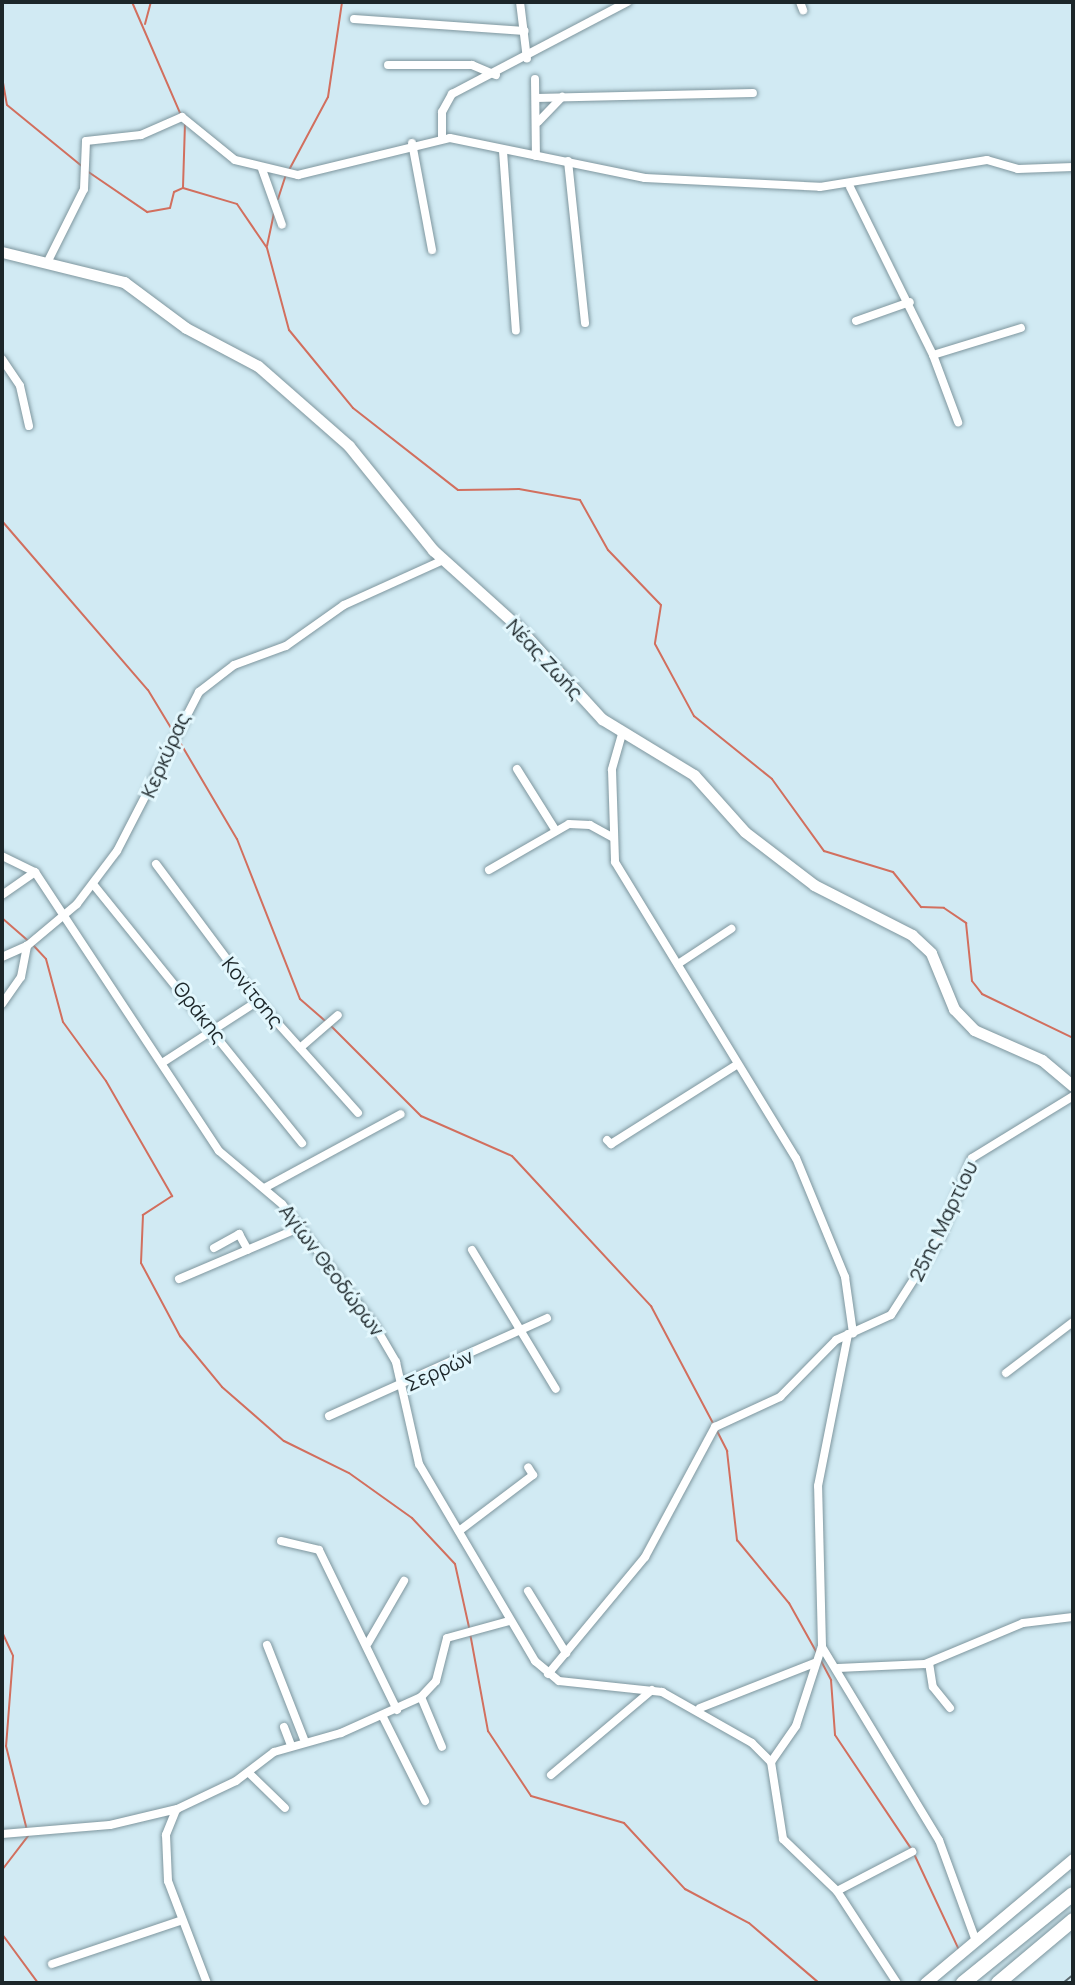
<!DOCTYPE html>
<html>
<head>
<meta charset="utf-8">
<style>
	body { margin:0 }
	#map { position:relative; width:1075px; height:1985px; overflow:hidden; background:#d1eaf3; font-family:Manrope,sans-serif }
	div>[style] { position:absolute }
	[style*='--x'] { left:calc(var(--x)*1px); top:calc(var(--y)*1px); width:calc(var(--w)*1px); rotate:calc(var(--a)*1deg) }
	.stream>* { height:2px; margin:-1px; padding:0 1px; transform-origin:1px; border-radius:1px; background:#d26f5e }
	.roads { filter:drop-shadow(0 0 2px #7e969e) drop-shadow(0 0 2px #7e969e) }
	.street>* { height:8px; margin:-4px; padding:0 4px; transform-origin:4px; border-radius:4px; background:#fff }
	.secondary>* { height:11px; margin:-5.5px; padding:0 5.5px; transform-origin:5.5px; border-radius:5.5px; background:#fff }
	.highway>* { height:14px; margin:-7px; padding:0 7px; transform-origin:7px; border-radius:7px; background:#fff }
	.rail>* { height:2px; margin-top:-1px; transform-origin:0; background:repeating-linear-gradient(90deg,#5b6a6f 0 14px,transparent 0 28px) }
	span { translate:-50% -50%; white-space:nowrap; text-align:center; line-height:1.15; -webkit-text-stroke:6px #e2f7fd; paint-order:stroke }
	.street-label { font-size:20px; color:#1c2629 }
	.frame { position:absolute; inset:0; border:4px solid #1c2629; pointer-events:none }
</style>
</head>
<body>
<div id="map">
	<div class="stream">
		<div style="--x:132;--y:2;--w:123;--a:66.6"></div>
		<div style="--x:145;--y:24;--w:23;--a:-75"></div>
		<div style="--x:2;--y:77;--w:28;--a:80"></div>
		<div style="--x:7;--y:105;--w:98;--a:39.2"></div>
		<div style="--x:289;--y:170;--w:83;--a:-61.9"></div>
		<div style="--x:328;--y:97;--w:96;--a:-81.6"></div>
		<div style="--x:87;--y:171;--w:73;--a:34.3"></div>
		<div style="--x:147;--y:212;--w:23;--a:-10"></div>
		<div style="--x:170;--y:208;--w:16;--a:-76"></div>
		<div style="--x:174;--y:192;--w:10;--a:-24"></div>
		<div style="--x:183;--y:188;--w:56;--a:16.5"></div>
		<div style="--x:237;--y:204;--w:53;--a:55.7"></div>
		<div style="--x:267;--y:248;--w:85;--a:75"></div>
		<div style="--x:289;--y:330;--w:101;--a:50.6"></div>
		<div style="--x:353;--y:408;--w:133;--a:38"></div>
		<div style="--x:458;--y:490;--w:61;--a:-0.9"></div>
		<div style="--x:519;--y:489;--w:62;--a:10.2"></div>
		<div style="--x:580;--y:500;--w:57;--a:60.8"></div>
		<div style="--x:608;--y:550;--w:76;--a:46.1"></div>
		<div style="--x:661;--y:605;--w:39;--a:99"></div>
		<div style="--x:655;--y:644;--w:82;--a:61.6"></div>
		<div style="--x:694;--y:716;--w:100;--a:38.9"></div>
		<div style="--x:772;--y:779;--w:89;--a:54.2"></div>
		<div style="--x:824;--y:851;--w:72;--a:16.9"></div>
		<div style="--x:893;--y:872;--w:45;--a:51.3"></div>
		<div style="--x:921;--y:907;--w:23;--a:2"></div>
		<div style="--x:944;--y:908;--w:27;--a:34"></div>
		<div style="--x:966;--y:923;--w:58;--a:84.1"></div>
		<div style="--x:972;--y:981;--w:16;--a:52"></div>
		<div style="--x:982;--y:994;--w:101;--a:25.8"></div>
		<div style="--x:183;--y:187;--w:63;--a:-88.2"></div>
		<div style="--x:278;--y:199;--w:25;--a:-72"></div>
		<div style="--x:267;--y:246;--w:34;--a:-78"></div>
		<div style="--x:2;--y:521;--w:223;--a:49.2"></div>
		<div style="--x:148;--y:690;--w:50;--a:58.8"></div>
		<div style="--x:178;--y:739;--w:116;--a:59.5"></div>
		<div style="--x:237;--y:839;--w:172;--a:68.5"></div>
		<div style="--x:300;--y:999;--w:33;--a:41"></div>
		<div style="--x:2;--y:918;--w:35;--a:41"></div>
		<div style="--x:33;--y:945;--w:19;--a:47"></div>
		<div style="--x:46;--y:959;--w:65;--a:74.9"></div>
		<div style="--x:63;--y:1022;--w:73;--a:53.9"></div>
		<div style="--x:106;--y:1081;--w:133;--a:60.1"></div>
		<div style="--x:172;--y:1196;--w:35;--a:147"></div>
		<div style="--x:143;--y:1215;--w:48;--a:92.4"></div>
		<div style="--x:141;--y:1263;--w:83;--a:61.9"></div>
		<div style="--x:180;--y:1336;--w:66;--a:50.5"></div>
		<div style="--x:222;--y:1387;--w:82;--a:41.1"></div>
		<div style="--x:284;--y:1441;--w:72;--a:26.2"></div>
		<div style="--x:349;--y:1473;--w:77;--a:35.5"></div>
		<div style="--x:412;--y:1518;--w:63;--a:46.9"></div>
		<div style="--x:455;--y:1564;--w:65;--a:77.5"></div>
		<div style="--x:330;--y:1025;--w:129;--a:45"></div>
		<div style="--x:421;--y:1116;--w:99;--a:23.7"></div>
		<div style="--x:512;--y:1156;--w:205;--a:47.2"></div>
		<div style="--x:651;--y:1306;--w:132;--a:62.1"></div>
		<div style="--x:716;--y:1429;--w:25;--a:63"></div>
		<div style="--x:727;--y:1451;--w:90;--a:83.6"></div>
		<div style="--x:737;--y:1540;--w:82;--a:50.5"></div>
		<div style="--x:789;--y:1603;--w:57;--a:60.8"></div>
		<div style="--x:2;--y:1632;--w:26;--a:65"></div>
		<div style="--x:13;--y:1656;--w:90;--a:94.4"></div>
		<div style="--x:6;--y:1746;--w:87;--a:76"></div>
		<div style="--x:470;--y:1633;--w:100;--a:79.6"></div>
		<div style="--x:488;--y:1731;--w:78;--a:56.5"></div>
		<div style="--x:531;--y:1796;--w:97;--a:16.2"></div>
		<div style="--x:624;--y:1823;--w:90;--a:47.3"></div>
		<div style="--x:685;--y:1889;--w:72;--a:28"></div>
		<div style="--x:749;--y:1923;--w:92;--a:40.6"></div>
		<div style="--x:820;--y:1659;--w:24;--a:62"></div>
		<div style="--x:831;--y:1680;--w:55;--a:85.8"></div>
		<div style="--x:835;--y:1735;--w:138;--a:56.2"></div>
		<div style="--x:915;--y:1856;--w:102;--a:64.9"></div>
		<div style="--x:2;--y:1870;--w:43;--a:-52.6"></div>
		<div style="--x:2;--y:1934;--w:61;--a:53.7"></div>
	</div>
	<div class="roads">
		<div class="street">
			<div style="--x:520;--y:2;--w:57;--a:83"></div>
			<div style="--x:800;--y:2;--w:9;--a:69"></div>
			<div style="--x:354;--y:19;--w:171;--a:4"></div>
			<div style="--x:388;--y:65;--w:84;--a:0"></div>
			<div style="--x:472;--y:65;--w:26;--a:23"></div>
			<div style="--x:535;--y:79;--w:77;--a:89.3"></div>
			<div style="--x:536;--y:98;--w:217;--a:-1.3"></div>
			<div style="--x:538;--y:122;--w:35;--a:-46"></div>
			<div style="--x:442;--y:138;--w:26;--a:-90"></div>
			<div style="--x:442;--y:112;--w:21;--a:-61"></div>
			<div style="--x:452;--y:94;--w:198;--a:-27.7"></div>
			<div style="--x:412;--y:143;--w:109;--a:79.4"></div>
			<div style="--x:503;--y:151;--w:180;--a:85.9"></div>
			<div style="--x:568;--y:161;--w:163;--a:84"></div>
			<div style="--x:262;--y:169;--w:59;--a:70.3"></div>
			<div style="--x:850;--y:187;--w:187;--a:63.7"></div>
			<div style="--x:933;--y:355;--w:92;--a:-17.1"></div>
			<div style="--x:49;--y:259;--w:78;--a:-63.4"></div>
			<div style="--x:84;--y:189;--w:48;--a:-87.6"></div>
			<div style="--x:86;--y:141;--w:55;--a:-6.2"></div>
			<div style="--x:141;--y:135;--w:45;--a:-23.7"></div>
			<div style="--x:182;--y:117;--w:68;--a:39.1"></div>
			<div style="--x:235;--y:160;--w:65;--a:13.4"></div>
			<div style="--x:298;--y:175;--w:156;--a:-13.7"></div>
			<div style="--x:450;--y:138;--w:199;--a:11.6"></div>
			<div style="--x:645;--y:178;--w:175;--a:2.9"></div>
			<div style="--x:820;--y:187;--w:169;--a:-9.2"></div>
			<div style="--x:987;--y:160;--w:32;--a:16"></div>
			<div style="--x:1018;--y:169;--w:55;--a:-2.1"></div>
			<div style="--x:856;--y:321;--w:57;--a:-19.4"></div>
			<div style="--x:933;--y:355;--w:72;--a:69.5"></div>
			<div style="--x:2;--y:359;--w:32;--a:56"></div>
			<div style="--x:20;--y:386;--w:41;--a:77.3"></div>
			<div style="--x:622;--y:734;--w:37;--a:106"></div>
			<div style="--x:612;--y:770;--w:92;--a:88.1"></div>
			<div style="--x:615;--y:862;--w:347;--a:58.6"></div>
			<div style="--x:796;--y:1158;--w:129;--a:67.6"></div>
			<div style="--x:845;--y:1277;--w:57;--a:81.9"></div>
			<div style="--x:517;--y:769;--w:73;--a:57.8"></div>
			<div style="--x:2;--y:856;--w:37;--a:26"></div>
			<div style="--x:35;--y:872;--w:334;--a:56.6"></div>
			<div style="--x:219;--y:1151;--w:82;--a:40.1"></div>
			<div style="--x:282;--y:1204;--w:153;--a:52.7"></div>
			<div style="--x:375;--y:1326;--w:42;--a:59.7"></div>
			<div style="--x:396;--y:1362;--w:105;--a:77.3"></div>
			<div style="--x:419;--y:1464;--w:229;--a:59.5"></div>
			<div style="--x:535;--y:1661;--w:31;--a:40"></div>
			<div style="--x:559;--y:1681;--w:104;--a:6.1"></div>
			<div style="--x:662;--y:1692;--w:103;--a:29.5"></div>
			<div style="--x:752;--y:1743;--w:27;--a:45"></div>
			<div style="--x:771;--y:1762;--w:78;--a:81.1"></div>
			<div style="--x:783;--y:1839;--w:75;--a:43.9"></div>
			<div style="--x:837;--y:1891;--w:110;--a:56.9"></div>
			<div style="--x:156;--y:864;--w:171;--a:53.3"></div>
			<div style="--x:258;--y:1001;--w:150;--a:48.2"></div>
			<div style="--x:489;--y:870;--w:92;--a:-29.9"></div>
			<div style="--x:569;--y:824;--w:21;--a:3"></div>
			<div style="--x:590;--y:825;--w:25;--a:29"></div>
			<div style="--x:93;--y:884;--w:333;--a:51.1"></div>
			<div style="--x:2;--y:895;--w:40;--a:-34.9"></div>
			<div style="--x:2;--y:957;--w:27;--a:-24"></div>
			<div style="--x:678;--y:964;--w:64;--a:-33.4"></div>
			<div style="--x:2;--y:1004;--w:33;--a:-55"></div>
			<div style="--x:21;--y:977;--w:32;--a:-79"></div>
			<div style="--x:27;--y:946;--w:65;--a:-40"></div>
			<div style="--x:77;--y:904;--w:66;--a:-53"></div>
			<div style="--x:117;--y:851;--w:179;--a:-62.7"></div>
			<div style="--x:199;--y:692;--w:44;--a:-37.6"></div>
			<div style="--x:234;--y:665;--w:55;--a:-20.1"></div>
			<div style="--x:286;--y:646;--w:71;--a:-35.3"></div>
			<div style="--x:344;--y:605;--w:109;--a:-24.4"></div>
			<div style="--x:300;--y:1048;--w:50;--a:-41"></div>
			<div style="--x:162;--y:1063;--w:114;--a:-32.9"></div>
			<div style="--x:607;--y:1140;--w:6;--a:45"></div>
			<div style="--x:611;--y:1144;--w:146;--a:-32.2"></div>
			<div style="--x:266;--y:1187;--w:153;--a:-28.4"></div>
			<div style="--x:214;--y:1248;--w:29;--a:-29"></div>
			<div style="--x:239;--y:1234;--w:18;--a:61"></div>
			<div style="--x:472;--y:1250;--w:162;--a:58.9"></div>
			<div style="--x:179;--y:1279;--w:133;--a:-23.1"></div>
			<div style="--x:1006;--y:1373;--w:84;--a:-37.3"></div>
			<div style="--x:329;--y:1416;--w:239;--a:-24.2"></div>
			<div style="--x:459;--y:1531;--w:93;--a:-37.1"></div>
			<div style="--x:533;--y:1475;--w:9;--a:-122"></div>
			<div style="--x:281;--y:1541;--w:39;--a:13"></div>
			<div style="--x:319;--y:1550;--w:178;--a:64"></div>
			<div style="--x:528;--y:1591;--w:73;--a:58.5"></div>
			<div style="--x:368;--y:1643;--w:72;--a:-59.9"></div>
			<div style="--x:267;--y:1645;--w:104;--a:68.6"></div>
			<div style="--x:822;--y:1647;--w:226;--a:58.8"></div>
			<div style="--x:939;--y:1840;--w:108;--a:69.9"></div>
			<div style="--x:929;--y:1663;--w:24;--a:81"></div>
			<div style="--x:933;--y:1687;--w:27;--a:51"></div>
			<div style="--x:838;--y:1668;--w:87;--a:-2.6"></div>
			<div style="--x:925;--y:1664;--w:106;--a:-22.7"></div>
			<div style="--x:1023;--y:1623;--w:50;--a:-6.8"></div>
			<div style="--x:548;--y:1674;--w:152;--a:-50.3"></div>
			<div style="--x:645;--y:1557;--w:148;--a:-61.7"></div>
			<div style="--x:715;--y:1427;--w:72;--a:-24.8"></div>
			<div style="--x:780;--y:1397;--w:80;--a:-45.5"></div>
			<div style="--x:836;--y:1340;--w:60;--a:-24.4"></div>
			<div style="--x:891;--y:1315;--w:89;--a:-57.4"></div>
			<div style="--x:939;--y:1240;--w:88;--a:-68.1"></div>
			<div style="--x:972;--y:1158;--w:119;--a:-31.5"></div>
			<div style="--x:421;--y:1697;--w:54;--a:67.2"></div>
			<div style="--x:700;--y:1708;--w:123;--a:-21.5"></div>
			<div style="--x:383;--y:1717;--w:94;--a:63.4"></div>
			<div style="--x:284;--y:1727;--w:19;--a:69"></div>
			<div style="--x:771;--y:1762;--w:44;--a:-55.2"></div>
			<div style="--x:796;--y:1726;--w:84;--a:-72"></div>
			<div style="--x:822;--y:1646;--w:160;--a:-91.4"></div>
			<div style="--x:818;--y:1486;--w:155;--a:-78.8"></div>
			<div style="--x:249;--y:1773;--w:50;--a:44.2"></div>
			<div style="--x:551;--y:1775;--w:132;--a:-40.1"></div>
			<div style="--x:176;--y:1810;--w:27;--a:112"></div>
			<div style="--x:166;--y:1835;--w:46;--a:87.5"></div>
			<div style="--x:168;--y:1881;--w:109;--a:69.1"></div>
			<div style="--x:2;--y:1834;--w:108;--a:-4.8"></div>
			<div style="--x:110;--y:1825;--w:69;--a:-13.4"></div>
			<div style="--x:177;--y:1809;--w:65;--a:-25.4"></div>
			<div style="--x:236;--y:1781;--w:48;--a:-37.3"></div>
			<div style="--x:274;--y:1752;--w:70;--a:-15.8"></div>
			<div style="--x:341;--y:1733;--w:88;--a:-24.2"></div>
			<div style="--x:421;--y:1697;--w:22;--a:-47"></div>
			<div style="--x:436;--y:1681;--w:44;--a:-75.7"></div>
			<div style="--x:447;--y:1638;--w:64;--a:-15.3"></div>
			<div style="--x:837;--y:1891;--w:85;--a:-27.5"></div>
			<div style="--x:52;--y:1964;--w:135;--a:-18.6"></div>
		</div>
		<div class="secondary">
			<div style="--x:2;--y:252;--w:126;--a:13.8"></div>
			<div style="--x:124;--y:282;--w:77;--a:36.6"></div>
			<div style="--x:186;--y:328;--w:81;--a:27.8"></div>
			<div style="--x:258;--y:366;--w:121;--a:41.3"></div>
			<div style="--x:349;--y:446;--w:134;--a:51.1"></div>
			<div style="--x:433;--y:550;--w:113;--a:42.1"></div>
			<div style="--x:517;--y:626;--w:126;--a:47.6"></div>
			<div style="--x:602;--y:719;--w:108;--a:31.3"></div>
			<div style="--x:694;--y:775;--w:76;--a:48.2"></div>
			<div style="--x:745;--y:832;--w:87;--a:37.5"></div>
			<div style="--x:814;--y:885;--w:110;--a:27"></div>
			<div style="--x:912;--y:935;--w:26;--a:43"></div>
			<div style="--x:931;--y:953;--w:61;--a:67.7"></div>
			<div style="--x:954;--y:1009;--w:29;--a:46"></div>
			<div style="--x:974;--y:1030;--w:74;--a:23.8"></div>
			<div style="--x:1042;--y:1060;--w:40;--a:40"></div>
			<div style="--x:925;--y:1983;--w:193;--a:-40"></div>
		</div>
		<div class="highway">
			<div style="--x:963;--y:1983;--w:141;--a:-39"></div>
			<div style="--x:998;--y:1983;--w:98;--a:-40"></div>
		</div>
	</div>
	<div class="rail">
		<div style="--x:1063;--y:1983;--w:13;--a:-39"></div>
	</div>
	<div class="street-label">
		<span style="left:545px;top:659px;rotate:47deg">Νέας Ζωής</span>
		<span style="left:165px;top:755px;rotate:-66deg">Κερκύρας</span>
		<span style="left:253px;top:992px;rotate:51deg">Κονίτσης</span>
		<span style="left:200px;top:1012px;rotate:52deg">Θράκης</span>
		<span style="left:943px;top:1221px;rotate:-64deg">25ης Μαρτίου</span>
		<span style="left:332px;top:1270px;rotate:53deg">Αγίων Θεοδώρων</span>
		<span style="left:439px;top:1370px;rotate:-25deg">Σερρών</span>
	</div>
	<div class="frame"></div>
</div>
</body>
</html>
